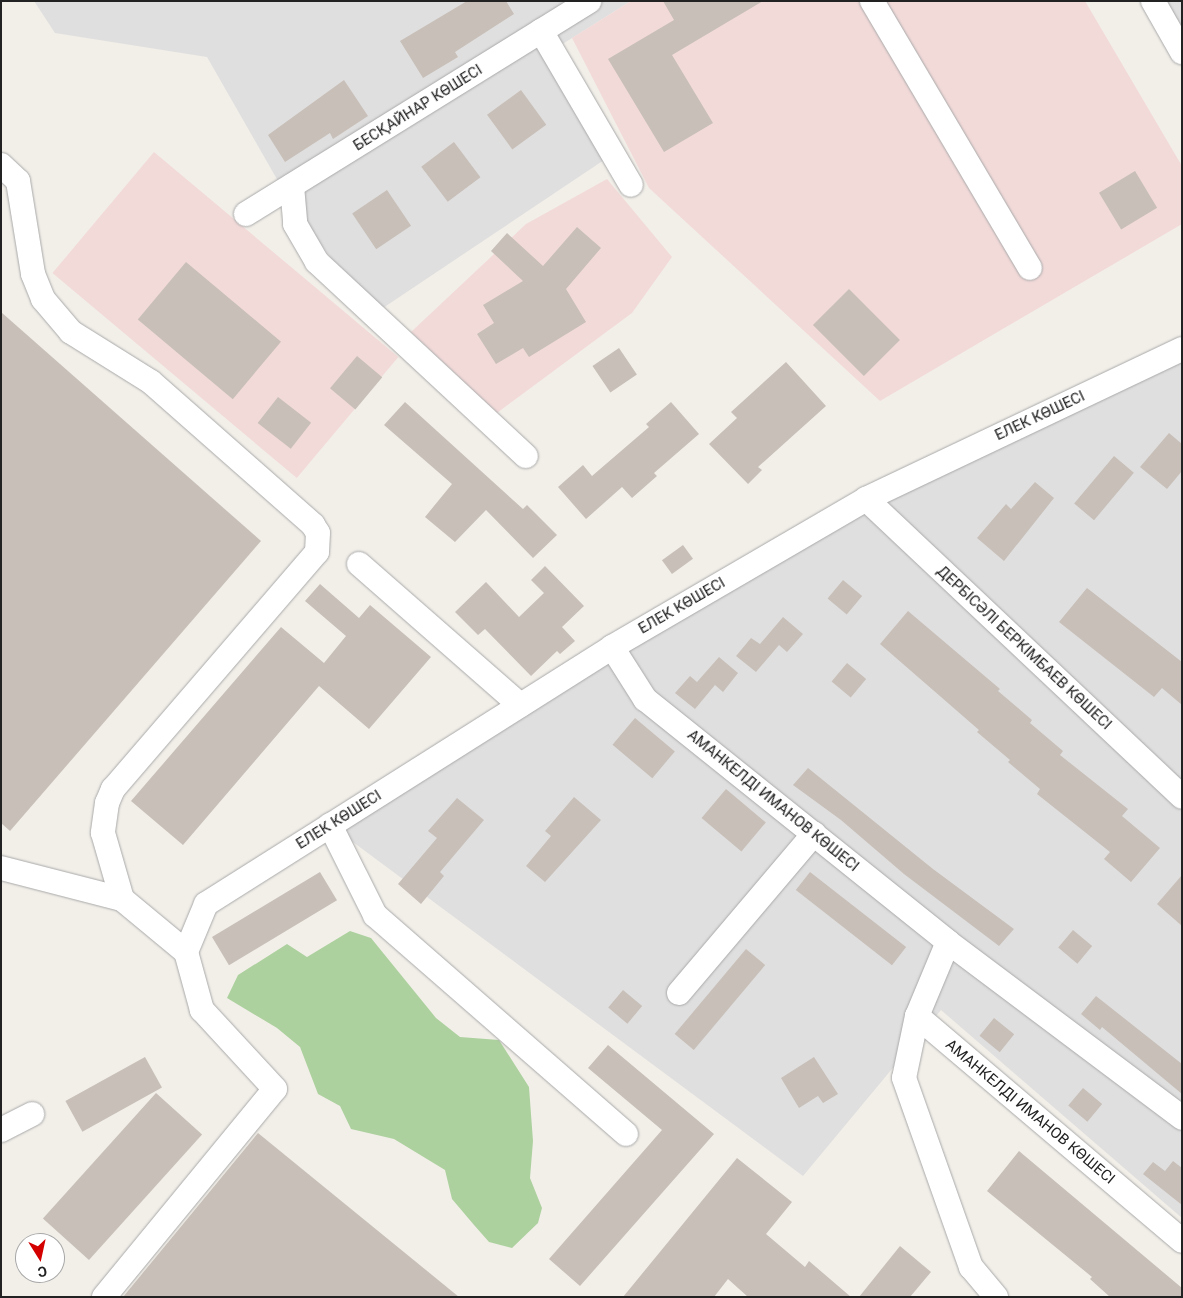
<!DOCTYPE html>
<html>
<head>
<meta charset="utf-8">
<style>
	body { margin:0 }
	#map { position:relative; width:1183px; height:1298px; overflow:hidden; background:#f2efe9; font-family:Roboto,sans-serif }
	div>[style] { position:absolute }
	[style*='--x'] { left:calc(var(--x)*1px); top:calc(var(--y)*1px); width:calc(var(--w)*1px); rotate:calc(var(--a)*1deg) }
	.residential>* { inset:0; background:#e0dfdf }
	.commercial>* { inset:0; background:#f2dad9; transform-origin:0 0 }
	.forest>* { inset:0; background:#add19e }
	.building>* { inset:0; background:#c7bfb8; transform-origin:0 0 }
	.roads { filter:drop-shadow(0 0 1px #a9a9a9) drop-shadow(0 0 1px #a9a9a9) }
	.minor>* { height:24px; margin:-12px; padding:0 12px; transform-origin:12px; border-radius:12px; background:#fff }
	span { translate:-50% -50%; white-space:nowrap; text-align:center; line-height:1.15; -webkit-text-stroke:5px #fff; paint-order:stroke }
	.street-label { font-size:15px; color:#222 }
	.frame { position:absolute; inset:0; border:2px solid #222; pointer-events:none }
	.north { position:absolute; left:15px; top:1233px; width:50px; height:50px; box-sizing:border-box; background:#fff; border:1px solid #a7a7a7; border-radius:50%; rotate:170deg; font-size:14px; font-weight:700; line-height:20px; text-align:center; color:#222 }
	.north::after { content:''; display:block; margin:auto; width:18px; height:22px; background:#d40000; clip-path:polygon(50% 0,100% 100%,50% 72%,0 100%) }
</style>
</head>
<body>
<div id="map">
	<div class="residential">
		<div style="clip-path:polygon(34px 1px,631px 1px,553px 50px,613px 154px,371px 316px,282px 188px,207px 57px,55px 33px)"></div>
		<div style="clip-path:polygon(1153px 1px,1182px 1px,1182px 52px)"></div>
		<div style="clip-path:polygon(1182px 349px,1182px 1218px,941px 1010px,803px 1176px,330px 825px,866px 499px)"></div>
	</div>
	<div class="commercial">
		<div style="clip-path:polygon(631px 1px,1085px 1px,1182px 166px,1182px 224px,880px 401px,649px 188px,572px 38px)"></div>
		<div style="left:154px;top:152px;width:319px;height:158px;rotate:40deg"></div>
		<div style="clip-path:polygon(607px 179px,672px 257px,632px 313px,497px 413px,411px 332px,526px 224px)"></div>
	</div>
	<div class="forest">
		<div style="clip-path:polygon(350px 931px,371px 938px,436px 1018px,460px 1037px,499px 1040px,529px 1087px,533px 1141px,530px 1178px,542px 1208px,538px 1223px,512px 1248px,489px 1242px,474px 1225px,452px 1199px,445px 1170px,394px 1139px,351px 1129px,340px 1106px,318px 1094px,300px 1047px,277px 1028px,227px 998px,238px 975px,287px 944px,307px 957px)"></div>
	</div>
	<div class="building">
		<div style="clip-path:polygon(467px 1px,506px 1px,514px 14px,455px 52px,458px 57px,423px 78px,400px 41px)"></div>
		<div style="clip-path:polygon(663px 1px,763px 1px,672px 55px,713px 123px,664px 152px,608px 59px,674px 20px)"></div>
		<div style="clip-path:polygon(344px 80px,368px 116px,333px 139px,330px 133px,285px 162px,268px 135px)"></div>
		<div style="left:521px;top:90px;width:43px;height:42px;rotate:54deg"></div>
		<div style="left:454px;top:142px;width:44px;height:41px;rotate:53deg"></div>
		<div style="left:1135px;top:171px;width:43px;height:42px;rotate:59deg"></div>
		<div style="left:387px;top:190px;width:43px;height:42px;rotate:56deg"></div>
		<div style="clip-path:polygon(577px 227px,601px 248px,566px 289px,586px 322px,529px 357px,523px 348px,496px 364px,477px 334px,494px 323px,483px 305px,523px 281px,491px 251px,507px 233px,543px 266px)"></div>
		<div style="left:186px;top:262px;width:124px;height:75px;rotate:40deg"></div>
		<div style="left:849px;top:289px;width:72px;height:51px;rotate:45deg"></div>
		<div style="clip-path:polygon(1px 312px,261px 541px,10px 831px,1px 823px)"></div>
		<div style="left:619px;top:348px;width:32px;height:32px;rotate:56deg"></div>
		<div style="left:357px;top:356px;width:33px;height:42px;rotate:40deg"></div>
		<div style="clip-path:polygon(786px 362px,826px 406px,758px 467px,762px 470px,748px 484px,709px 444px,737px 418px,731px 412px)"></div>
		<div style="left:278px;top:397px;width:42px;height:33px;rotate:38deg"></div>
		<div style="clip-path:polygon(405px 402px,523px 509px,527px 505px,557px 535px,533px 558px,486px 510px,455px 542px,425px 517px,452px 484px,384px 425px)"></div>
		<div style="clip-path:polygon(671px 402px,699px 434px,654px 473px,657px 476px,632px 498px,622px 487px,586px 519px,558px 487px,583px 465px,592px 476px,649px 427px,646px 424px)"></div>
		<div style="clip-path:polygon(1169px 433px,1182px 444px,1182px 471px,1167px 489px,1140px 467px)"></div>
		<div style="left:1114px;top:456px;width:26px;height:62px;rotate:40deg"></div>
		<div style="clip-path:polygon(1035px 482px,1054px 498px,1004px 561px,977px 538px,1006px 504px,1011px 509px)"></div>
		<div style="left:683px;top:545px;width:17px;height:26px;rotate:54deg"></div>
		<div style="clip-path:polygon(545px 566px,584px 606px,562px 627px,575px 641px,560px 654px,557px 651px,531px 676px,485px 629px,478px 635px,455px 612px,486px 582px,519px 617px,544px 593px,531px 580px)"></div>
		<div style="left:843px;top:580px;width:25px;height:24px;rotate:40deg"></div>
		<div style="clip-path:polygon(320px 584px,359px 618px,370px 605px,431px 657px,369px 729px,319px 686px,183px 845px,131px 801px,281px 627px,324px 663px,346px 636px,305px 601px)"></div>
		<div style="clip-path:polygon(1087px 588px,1182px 662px,1182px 705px,1162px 688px,1154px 697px,1059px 622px)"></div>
		<div style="clip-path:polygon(908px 611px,1000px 689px,998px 691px,1032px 720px,1030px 723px,1063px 751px,1060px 755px,1128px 809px,1122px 816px,1160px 848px,1131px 882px,1104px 859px,1110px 852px,1037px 794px,1040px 789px,1008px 762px,1010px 760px,977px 732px,979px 730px,880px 644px)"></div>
		<div style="clip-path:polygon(783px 617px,803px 634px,787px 652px,779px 645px,756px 672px,736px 656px,751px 638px,760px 644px)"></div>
		<div style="clip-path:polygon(719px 657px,738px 673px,723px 692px,715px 685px,695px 709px,675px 693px,690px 676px,697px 682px)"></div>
		<div style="left:847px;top:663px;width:25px;height:24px;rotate:40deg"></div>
		<div style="left:635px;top:718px;width:52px;height:35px;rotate:40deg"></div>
		<div style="clip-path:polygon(808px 768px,933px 869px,1014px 929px,999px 946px,904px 874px,841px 820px,793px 785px)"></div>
		<div style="left:726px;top:789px;width:52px;height:38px;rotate:40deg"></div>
		<div style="clip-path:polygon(574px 797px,601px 820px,545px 882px,526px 866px,551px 836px,545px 831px)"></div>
		<div style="clip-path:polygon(457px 798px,484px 820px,440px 872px,444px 876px,421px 904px,398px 884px,437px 838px,428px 831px)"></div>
		<div style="left:320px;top:872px;width:33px;height:126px;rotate:59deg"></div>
		<div style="left:810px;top:872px;width:122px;height:23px;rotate:38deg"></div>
		<div style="clip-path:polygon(1182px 875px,1182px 926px,1157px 904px)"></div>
		<div style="left:1073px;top:930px;width:25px;height:23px;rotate:40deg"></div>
		<div style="left:746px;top:949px;width:25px;height:111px;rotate:40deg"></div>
		<div style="left:623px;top:990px;width:25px;height:23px;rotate:40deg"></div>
		<div style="clip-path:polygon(1096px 996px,1182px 1064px,1182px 1094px,1102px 1027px,1100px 1030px,1081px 1014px)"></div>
		<div style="left:994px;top:1018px;width:26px;height:23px;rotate:39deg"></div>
		<div style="clip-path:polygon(608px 1045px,714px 1134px,580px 1286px,549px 1259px,662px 1130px,588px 1068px)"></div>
		<div style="left:145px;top:1057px;width:35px;height:91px;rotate:61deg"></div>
		<div style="clip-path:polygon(814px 1057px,838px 1094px,823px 1103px,818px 1096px,799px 1108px,781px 1078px)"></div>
		<div style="left:1083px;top:1088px;width:25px;height:23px;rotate:40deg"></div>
		<div style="left:156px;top:1093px;width:62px;height:169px;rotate:42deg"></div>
		<div style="clip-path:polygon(258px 1133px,459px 1297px,123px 1297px)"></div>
		<div style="clip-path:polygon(1019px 1151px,1182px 1288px,1182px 1297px,1110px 1297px,1090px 1279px,1092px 1277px,987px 1191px)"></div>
		<div style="clip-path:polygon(737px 1158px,792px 1202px,766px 1234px,805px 1267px,809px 1261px,851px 1297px,748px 1297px,728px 1279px,714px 1297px,623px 1297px)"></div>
		<div style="clip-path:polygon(1173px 1161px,1182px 1168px,1182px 1205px,1143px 1174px,1153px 1162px,1165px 1171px)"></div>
		<div style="clip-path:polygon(900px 1246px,931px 1272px,910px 1297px,859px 1297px)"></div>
	</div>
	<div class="roads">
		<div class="minor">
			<div style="--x:872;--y:1;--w:310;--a:59.4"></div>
			<div style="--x:1153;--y:1;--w:59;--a:60.4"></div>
			<div style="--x:541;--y:31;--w:178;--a:59.7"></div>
			<div style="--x:1;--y:165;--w:23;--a:43"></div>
			<div style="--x:18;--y:181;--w:94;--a:80.8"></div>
			<div style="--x:33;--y:274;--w:27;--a:68"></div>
			<div style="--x:43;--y:299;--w:43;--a:49.7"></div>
			<div style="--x:71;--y:332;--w:94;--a:32"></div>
			<div style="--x:151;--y:382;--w:216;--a:41.4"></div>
			<div style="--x:313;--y:525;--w:9;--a:58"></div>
			<div style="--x:318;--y:533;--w:19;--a:93"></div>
			<div style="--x:317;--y:552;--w:313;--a:130.7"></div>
			<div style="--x:113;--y:789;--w:15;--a:113"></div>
			<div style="--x:107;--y:803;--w:30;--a:98"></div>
			<div style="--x:103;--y:833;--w:69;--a:73.9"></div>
			<div style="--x:292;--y:186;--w:38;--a:85"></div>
			<div style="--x:295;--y:224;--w:44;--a:59.9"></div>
			<div style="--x:317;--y:262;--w:285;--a:42.9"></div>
			<div style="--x:246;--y:214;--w:404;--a:-31.8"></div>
			<div style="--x:866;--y:499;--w:434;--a:43.3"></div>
			<div style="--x:359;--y:564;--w:214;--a:41.2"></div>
			<div style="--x:612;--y:647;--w:62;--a:57.6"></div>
			<div style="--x:645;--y:699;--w:388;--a:38.7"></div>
			<div style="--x:948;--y:942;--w:293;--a:36.9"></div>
			<div style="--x:330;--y:825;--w:101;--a:63.4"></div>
			<div style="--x:375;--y:915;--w:333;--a:41.1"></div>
			<div style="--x:1;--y:868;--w:125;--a:14.4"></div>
			<div style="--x:122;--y:899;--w:83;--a:39.6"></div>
			<div style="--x:948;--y:942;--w:80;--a:112.7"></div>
			<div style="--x:917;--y:1016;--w:348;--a:40.3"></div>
			<div style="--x:679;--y:993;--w:209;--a:-49.7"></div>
			<div style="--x:917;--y:1016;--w:63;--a:101.8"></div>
			<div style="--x:904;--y:1078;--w:201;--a:70.5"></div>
			<div style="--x:971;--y:1267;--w:39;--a:50"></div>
			<div style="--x:1;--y:1130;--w:35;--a:-27"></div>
			<div style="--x:104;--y:1297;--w:269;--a:-50.6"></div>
			<div style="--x:275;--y:1089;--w:108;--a:-132.7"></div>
			<div style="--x:202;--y:1010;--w:60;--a:-105.4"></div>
			<div style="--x:186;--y:952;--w:52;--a:-67.4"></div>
			<div style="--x:206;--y:904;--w:481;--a:-32.3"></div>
			<div style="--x:612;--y:647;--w:294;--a:-30.2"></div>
			<div style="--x:866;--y:499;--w:350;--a:-25.4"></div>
		</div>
	</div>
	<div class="street-label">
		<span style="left:418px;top:108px;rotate:-32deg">БЕСҚАЙНАР КӨШЕСІ</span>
		<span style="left:1040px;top:416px;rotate:-25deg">ЕЛЕК КӨШЕСІ</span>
		<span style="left:682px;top:606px;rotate:-30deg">ЕЛЕК КӨШЕСІ</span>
		<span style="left:1024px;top:648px;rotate:43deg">ДЕРБІСӘЛІ БЕРКІМБАЕВ КӨШЕСІ</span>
		<span style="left:773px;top:801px;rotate:39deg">АМАНКЕЛДІ ИМАНОВ КӨШЕСІ</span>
		<span style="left:339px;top:820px;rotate:-32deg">ЕЛЕК КӨШЕСІ</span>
		<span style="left:1030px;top:1112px;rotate:40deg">АМАНКЕЛДІ ИМАНОВ КӨШЕСІ</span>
	</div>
	<div class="frame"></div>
	<div class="north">С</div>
</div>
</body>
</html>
